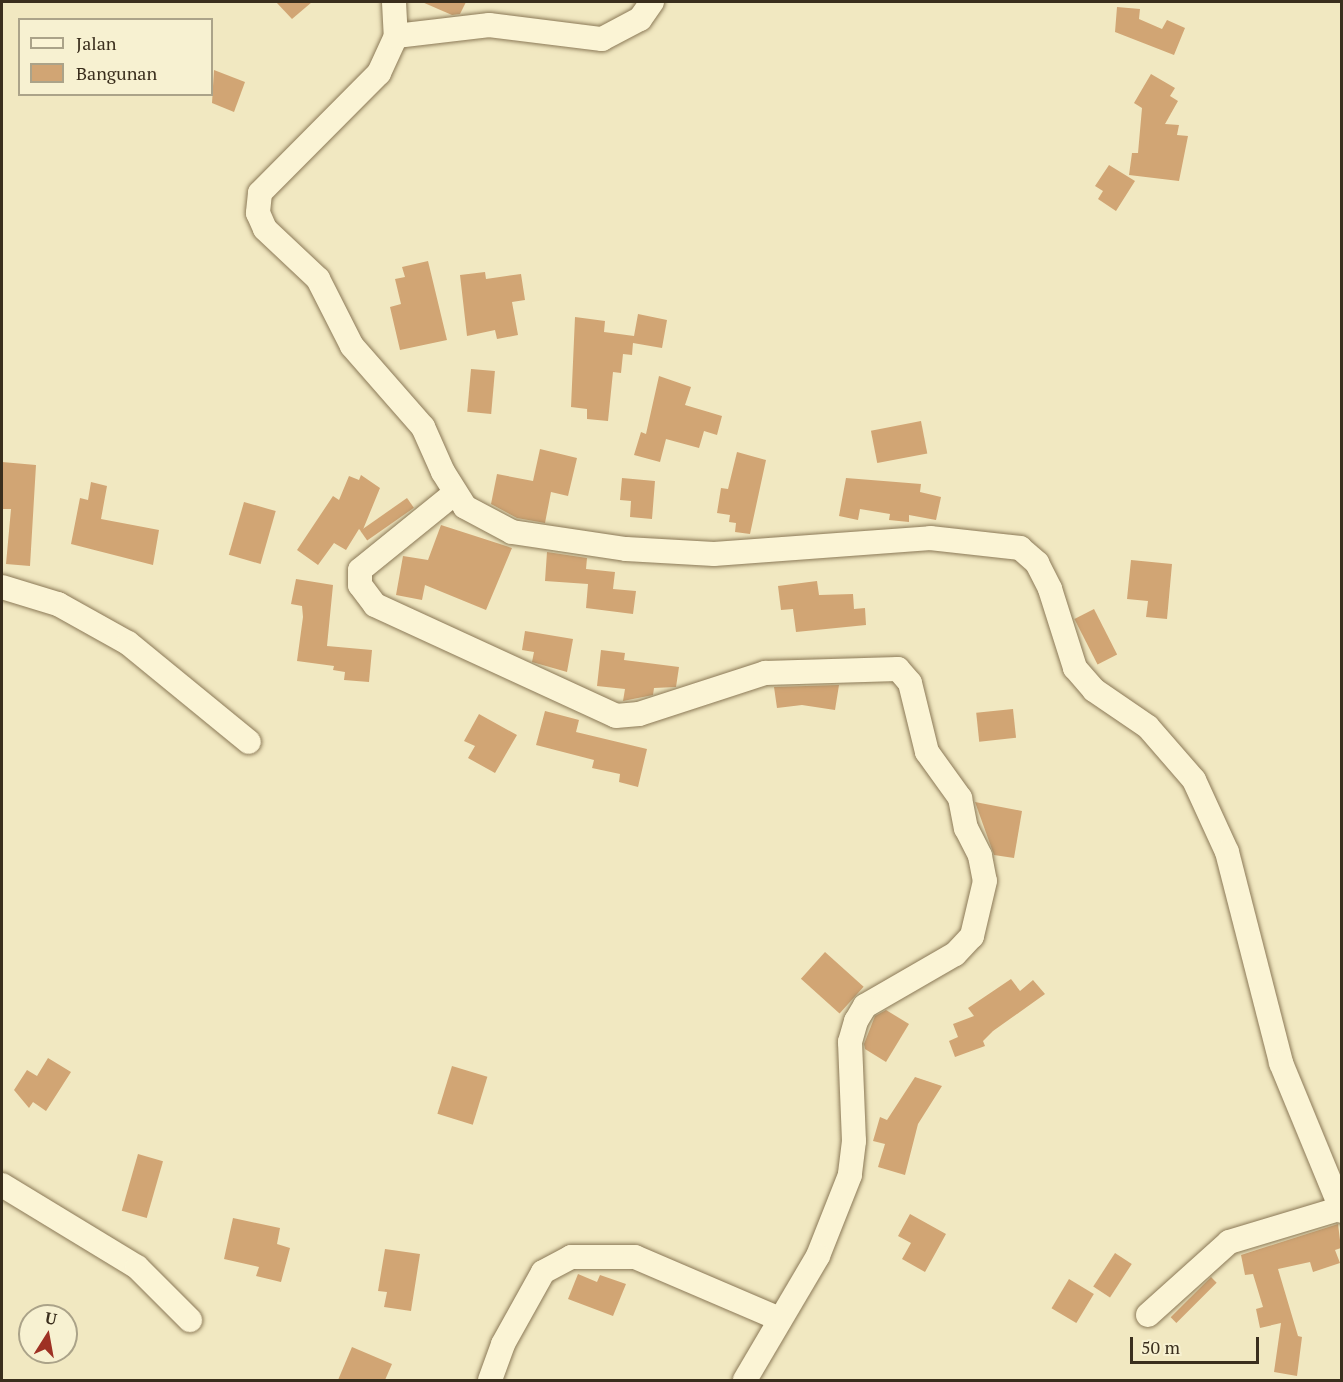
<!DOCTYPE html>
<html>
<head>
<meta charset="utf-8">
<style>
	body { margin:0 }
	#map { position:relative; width:1343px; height:1382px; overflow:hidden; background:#f1e8c1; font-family:"PT Serif",serif }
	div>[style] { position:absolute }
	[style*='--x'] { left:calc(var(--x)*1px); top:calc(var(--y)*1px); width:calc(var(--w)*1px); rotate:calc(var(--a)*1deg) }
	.building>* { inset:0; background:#d1a574; transform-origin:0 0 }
	.roads { filter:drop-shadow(0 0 2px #8b7957) drop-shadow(0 0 2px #8b7957) }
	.minor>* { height:24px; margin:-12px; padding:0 12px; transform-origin:12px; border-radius:12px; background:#fbf4d5 }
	span { translate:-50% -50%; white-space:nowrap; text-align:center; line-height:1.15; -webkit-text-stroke:4.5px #f7f1d1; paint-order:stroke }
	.frame { position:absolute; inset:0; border:3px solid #3a2e1d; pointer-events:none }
	.legend { position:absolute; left:18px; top:18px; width:195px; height:78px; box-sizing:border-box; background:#f7f1d1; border:2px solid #aba389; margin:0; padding:8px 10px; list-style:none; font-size:18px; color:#3a2e1d }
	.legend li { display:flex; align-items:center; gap:12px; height:30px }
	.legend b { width:30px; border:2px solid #aba389 }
	.north { position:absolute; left:18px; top:1304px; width:60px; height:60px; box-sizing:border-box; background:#f7f1d1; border:2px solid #aba389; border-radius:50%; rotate:11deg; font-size:16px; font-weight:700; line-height:24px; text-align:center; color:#3a2e1d }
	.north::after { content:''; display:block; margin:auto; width:21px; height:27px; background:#9e3124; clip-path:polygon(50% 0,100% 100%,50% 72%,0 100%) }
	.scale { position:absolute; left:1130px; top:1337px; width:129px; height:27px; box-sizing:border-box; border:3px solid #3a2e1d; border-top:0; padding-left:8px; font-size:18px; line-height:21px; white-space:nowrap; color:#3a2e1d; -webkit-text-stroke:4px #f7f1d1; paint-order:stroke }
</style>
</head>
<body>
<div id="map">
	<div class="building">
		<div style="clip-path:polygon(276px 2px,312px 2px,292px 19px)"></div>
		<div style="clip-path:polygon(422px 2px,466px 2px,460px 14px,452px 15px)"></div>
		<div style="clip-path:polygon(1117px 7px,1140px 9px,1139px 19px,1162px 29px,1167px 20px,1185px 28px,1174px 55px,1115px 32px)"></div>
		<div style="clip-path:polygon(214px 70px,245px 82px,234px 112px,212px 103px)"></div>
		<div style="clip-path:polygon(1151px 74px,1175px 88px,1170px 96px,1178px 101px,1165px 124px,1179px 125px,1177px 135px,1188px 136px,1179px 181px,1129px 175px,1132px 153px,1138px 153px,1142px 108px,1134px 103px)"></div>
		<div style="clip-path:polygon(1109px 165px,1135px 181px,1116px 211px,1098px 199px,1103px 191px,1095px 186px)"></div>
		<div style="clip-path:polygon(428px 261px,447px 340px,400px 350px,390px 307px,401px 304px,395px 279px,405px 277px,402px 267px)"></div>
		<div style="clip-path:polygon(485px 272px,486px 279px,521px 274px,525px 300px,512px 302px,518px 335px,497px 339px,495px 330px,467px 336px,460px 275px)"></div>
		<div style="clip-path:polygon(638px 314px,667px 320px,662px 348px,633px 343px,632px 355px,623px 354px,621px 373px,613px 372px,608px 421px,587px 419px,587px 409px,571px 407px,575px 317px,605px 321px,604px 332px,634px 336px)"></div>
		<div style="left:471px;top:369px;width:24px;height:43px;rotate:5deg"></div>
		<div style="clip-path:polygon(659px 376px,691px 387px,685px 405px,722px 416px,717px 435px,704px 431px,699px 448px,666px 439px,660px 462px,634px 455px,641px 432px,646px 434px)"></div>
		<div style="left:921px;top:421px;width:33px;height:51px;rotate:79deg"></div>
		<div style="clip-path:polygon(540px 449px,577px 458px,568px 496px,551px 492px,545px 523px,517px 518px,491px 504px,497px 474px,533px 481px)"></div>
		<div style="clip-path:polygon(737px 452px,766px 460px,750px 534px,735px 532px,736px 523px,729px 522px,730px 515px,717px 513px,721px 488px,728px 489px)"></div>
		<div style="clip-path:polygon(2px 462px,36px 465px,30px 566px,6px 564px,11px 509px,2px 509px)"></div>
		<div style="clip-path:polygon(361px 475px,380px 488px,362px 532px,359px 529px,346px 550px,334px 543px,318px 565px,297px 550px,333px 496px,339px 500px,349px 476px,359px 480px)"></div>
		<div style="clip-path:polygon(622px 478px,655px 481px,652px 519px,630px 517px,631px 501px,620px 500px)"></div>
		<div style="clip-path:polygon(846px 478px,921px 484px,920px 492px,941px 497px,936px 520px,909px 515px,909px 522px,889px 520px,890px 514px,860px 509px,858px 520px,839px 516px)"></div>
		<div style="clip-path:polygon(91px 482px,107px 486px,101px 519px,159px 530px,153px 565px,71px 544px,80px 498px,88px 500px)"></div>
		<div style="left:407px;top:498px;width:12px;height:57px;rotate:55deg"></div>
		<div style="left:244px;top:502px;width:33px;height:55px;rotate:16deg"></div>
		<div style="clip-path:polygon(441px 525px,512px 548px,486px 610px,425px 585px,422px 600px,396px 595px,403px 556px,428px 560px)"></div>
		<div style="clip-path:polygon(547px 552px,587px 558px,586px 569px,615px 572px,613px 589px,636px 591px,633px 614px,586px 608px,588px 584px,545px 581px)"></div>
		<div style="clip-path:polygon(1131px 560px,1172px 564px,1167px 619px,1146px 617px,1148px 601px,1127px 599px)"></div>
		<div style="clip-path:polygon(296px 579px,333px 585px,327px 646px,372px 650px,369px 682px,344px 680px,345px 672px,333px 670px,334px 666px,297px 661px,303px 617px,302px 606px,291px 604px)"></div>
		<div style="clip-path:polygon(817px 581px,819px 595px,853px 594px,854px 609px,865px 608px,866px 625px,796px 632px,793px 609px,781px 610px,778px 586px)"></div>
		<div style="left:1094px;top:609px;width:51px;height:22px;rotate:63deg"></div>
		<div style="clip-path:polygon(525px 631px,573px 639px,567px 672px,532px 662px,534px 652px,522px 650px)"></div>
		<div style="clip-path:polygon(601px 650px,625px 653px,624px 660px,679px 667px,676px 687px,654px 688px,653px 695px,623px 701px,625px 689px,597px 686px)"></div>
		<div style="clip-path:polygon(839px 685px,835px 710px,802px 705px,777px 708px,774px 687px)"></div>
		<div style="left:1013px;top:709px;width:29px;height:37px;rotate:84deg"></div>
		<div style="clip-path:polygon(545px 711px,579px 720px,576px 732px,647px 749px,638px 787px,619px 782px,620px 774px,592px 768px,594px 760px,536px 745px)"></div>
		<div style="clip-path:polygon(479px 714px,517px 735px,495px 773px,468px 758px,475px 746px,464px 741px)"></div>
		<div style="clip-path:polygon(975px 802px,1022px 811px,1014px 858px,994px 855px)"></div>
		<div style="left:825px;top:952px;width:52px;height:36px;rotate:42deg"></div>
		<div style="clip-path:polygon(1011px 979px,1020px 991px,1033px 980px,1045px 994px,993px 1031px,983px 1041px,985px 1046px,955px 1057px,949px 1041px,958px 1037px,953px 1024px,974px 1016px,968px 1008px)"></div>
		<div style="clip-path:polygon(886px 1010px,909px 1024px,886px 1062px,865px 1049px,864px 1044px,875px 1016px)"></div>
		<div style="clip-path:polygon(48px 1058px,71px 1072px,46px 1111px,33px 1102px,29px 1108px,14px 1090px,27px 1070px,37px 1076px)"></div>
		<div style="left:452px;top:1066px;width:37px;height:50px;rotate:17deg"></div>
		<div style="clip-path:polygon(915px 1077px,942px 1086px,918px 1124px,905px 1175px,878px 1167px,885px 1144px,873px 1141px,880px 1117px,887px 1120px)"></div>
		<div style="left:138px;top:1154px;width:26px;height:59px;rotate:16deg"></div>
		<div style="clip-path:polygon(910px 1214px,946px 1234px,925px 1272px,902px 1259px,911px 1243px,898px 1236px)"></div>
		<div style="clip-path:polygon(233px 1218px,280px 1228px,277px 1244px,290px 1248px,281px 1282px,256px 1276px,259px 1267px,224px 1259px)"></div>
		<div style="clip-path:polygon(1338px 1224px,1341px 1248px,1335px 1250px,1340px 1263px,1313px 1272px,1310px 1262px,1278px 1269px,1298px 1336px,1302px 1337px,1297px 1376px,1274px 1372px,1281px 1323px,1260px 1328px,1256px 1309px,1263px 1307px,1253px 1274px,1245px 1275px,1241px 1255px)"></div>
		<div style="clip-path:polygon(385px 1249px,420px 1254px,411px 1311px,384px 1307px,387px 1292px,378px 1291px)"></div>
		<div style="left:1115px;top:1253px;width:20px;height:40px;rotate:33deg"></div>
		<div style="clip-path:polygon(578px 1274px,597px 1282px,600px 1275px,626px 1284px,613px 1316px,568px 1299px)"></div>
		<div style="left:1211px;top:1277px;width:8px;height:57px;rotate:45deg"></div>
		<div style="left:1069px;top:1279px;width:29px;height:34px;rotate:31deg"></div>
		<div style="clip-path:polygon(352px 1347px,392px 1364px,385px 1380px,338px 1380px)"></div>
	</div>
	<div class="roads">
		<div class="minor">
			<div style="--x:394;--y:2;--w:34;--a:87"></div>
			<div style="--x:396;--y:36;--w:41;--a:114.7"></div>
			<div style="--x:379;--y:73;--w:169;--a:134.8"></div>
			<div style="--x:260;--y:193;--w:20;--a:96"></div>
			<div style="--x:258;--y:213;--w:17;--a:66"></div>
			<div style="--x:265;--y:229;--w:73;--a:43.3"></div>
			<div style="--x:318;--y:279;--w:75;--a:63.1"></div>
			<div style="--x:352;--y:346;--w:108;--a:48.8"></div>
			<div style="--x:423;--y:427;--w:49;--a:66"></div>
			<div style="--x:443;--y:472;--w:41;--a:57.8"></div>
			<div style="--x:465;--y:507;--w:53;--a:28"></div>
			<div style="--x:512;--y:532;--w:115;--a:8.5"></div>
			<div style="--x:626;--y:549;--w:88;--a:3.3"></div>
			<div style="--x:714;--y:554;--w:217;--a:-4.2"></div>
			<div style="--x:930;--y:538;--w:91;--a:6.3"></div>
			<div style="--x:1020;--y:548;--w:23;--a:41"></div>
			<div style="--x:1037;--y:563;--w:29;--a:63"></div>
			<div style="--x:1050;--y:589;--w:83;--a:72.4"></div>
			<div style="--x:1075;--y:668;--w:29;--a:49"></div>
			<div style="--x:1094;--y:690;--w:65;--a:34.4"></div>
			<div style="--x:1148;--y:727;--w:70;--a:49"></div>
			<div style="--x:1194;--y:780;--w:79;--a:65.4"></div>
			<div style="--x:1227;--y:852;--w:218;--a:75.6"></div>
			<div style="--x:1281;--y:1063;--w:160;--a:67.6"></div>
			<div style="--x:396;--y:36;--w:94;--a:-6.7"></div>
			<div style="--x:489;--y:25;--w:114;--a:7.1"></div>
			<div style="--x:602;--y:39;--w:43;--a:-27.8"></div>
			<div style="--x:640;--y:19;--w:21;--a:-55"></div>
			<div style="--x:455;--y:493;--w:122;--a:141"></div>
			<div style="--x:360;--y:570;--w:15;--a:90"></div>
			<div style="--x:360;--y:585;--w:25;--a:53"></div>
			<div style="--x:375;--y:605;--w:265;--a:24.7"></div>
			<div style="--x:616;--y:716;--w:23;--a:-5"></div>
			<div style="--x:639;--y:714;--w:133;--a:-18"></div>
			<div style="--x:765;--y:673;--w:133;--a:-1.7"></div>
			<div style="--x:898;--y:669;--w:18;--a:49"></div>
			<div style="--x:910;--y:683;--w:71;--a:76.2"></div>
			<div style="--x:927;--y:752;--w:57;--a:54.3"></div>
			<div style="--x:960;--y:798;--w:31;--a:79"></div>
			<div style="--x:966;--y:828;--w:31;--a:63"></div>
			<div style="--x:980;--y:856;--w:25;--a:79"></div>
			<div style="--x:985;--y:881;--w:57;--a:103.3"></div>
			<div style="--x:972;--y:936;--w:25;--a:133"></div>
			<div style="--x:955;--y:954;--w:104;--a:150"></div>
			<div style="--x:865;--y:1006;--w:17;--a:121"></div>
			<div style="--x:856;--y:1021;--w:22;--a:106"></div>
			<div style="--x:850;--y:1042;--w:99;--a:87.7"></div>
			<div style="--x:854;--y:1141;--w:34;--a:97"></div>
			<div style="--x:850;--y:1175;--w:87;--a:111.6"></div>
			<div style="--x:818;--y:1256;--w:144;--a:120.5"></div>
			<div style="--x:2;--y:587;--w:59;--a:16.9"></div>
			<div style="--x:58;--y:604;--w:80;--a:29.1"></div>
			<div style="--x:128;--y:643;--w:156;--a:39.3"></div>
			<div style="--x:2;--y:1185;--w:158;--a:31.3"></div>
			<div style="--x:137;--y:1267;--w:75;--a:45"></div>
			<div style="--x:1148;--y:1315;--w:109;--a:-42"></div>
			<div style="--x:1229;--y:1242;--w:118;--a:-16.7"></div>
			<div style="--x:490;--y:1380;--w:38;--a:-70"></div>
			<div style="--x:503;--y:1344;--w:82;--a:-60.9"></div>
			<div style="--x:543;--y:1272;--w:32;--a:-28"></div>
			<div style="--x:571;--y:1257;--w:64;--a:0"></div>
			<div style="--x:635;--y:1257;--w:158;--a:23.2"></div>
		</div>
	</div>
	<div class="frame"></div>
	<ul class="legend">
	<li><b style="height:8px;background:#fbf4d5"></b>Jalan</li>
	<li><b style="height:16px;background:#d1a574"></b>Bangunan</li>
	</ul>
	<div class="north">U</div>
	<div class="scale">50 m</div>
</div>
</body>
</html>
